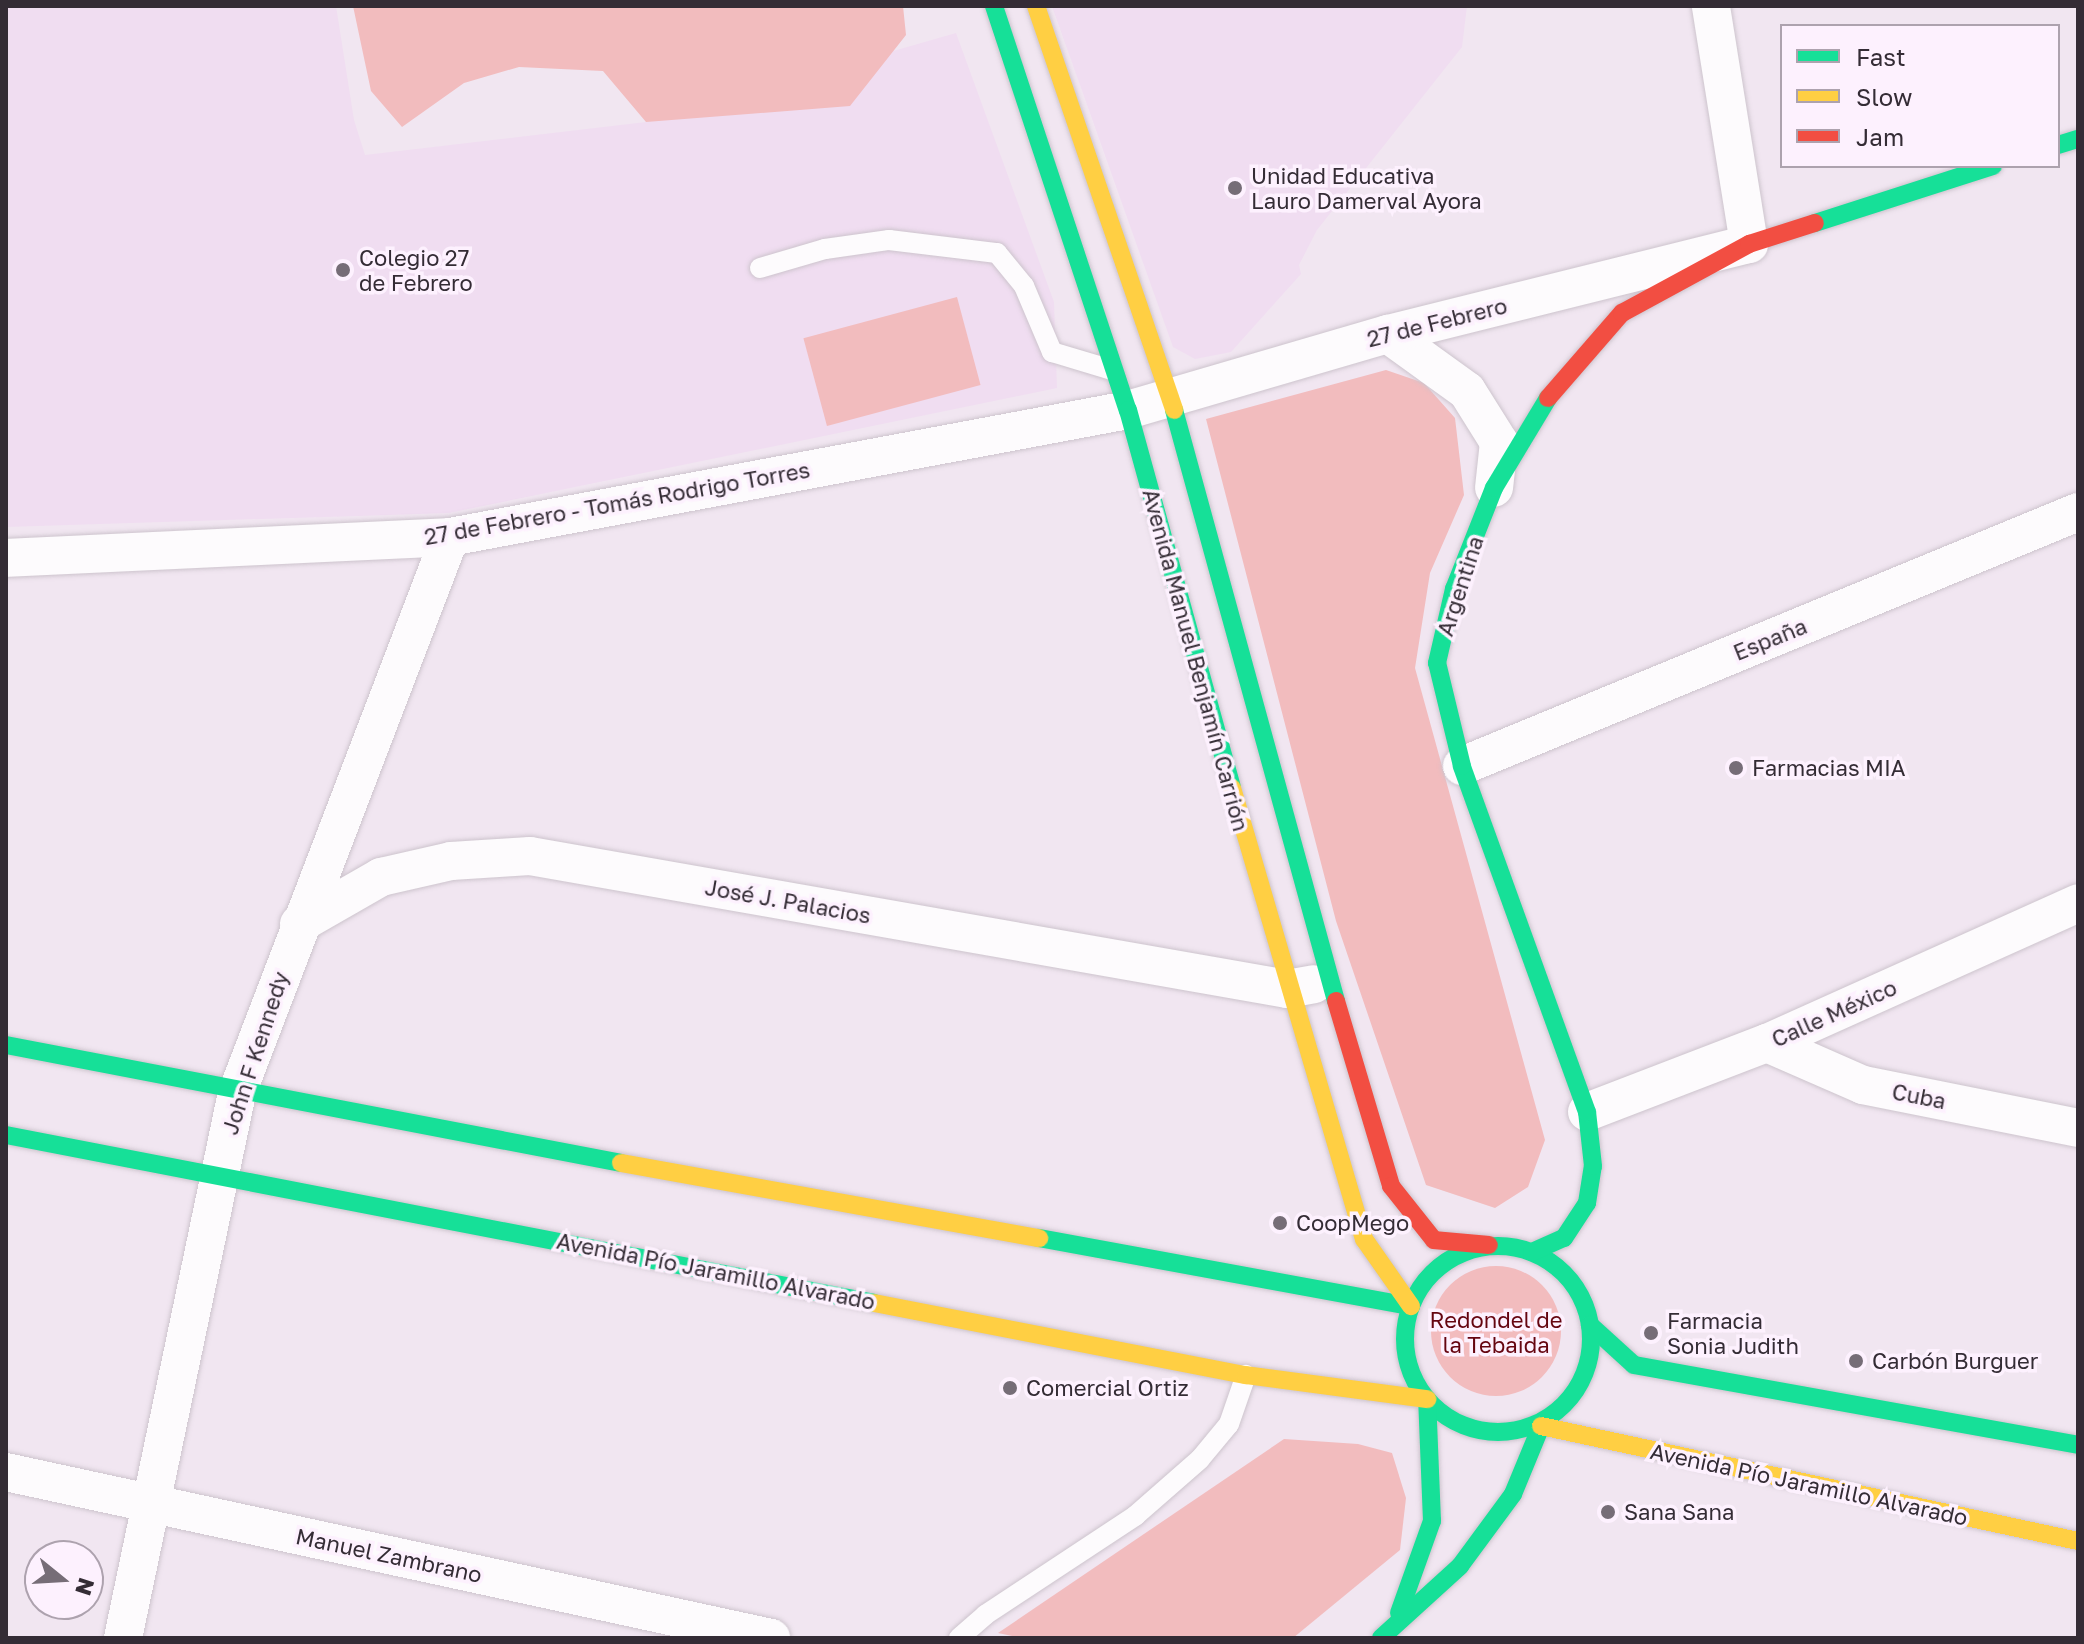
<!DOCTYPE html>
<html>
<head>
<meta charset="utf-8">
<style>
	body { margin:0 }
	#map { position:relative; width:2084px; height:1644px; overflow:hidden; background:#f1e6f1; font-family:"Golos Text",sans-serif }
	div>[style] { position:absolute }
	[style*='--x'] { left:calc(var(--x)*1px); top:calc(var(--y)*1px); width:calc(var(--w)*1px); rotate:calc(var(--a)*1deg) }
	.built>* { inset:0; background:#f0ddf1 }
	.green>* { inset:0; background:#f2bcbe; transform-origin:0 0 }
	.round { border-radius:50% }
	.roads { filter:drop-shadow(0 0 2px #cdc4cd) drop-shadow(0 0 2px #cdc4cd) }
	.lane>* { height:20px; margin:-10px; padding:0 10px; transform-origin:10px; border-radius:10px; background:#fdfbfd }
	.street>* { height:38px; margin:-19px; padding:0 19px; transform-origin:19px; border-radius:19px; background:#fdfbfd }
	.fast>* { height:18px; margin:-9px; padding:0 9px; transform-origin:9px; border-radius:9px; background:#16e098 }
	.fast>.ring { margin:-9px; padding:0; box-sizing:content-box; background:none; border:18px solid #16e098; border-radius:50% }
	.slow>* { height:18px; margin:-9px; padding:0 9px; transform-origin:9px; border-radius:9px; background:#ffcf43 }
	.jam>* { height:18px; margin:-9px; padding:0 9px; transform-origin:9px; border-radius:9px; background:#f24e42 }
	.dots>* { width:22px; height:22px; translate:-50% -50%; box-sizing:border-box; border:4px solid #fdf1fe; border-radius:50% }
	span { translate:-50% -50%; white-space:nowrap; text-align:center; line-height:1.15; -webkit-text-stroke:7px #fdf1fe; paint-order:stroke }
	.poi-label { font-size:22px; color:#342c35 }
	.left { translate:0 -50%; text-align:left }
	.street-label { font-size:22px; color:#342c35 }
	.park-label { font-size:22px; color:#650510 }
	.frame { position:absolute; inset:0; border:8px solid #342c35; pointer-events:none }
	.legend { position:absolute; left:1780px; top:24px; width:280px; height:144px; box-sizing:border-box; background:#fdf1fe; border:2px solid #ada2ae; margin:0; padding:10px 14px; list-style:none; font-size:24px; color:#342c35 }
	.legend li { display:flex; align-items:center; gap:16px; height:40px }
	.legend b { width:40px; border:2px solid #ada2ae }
	.north { position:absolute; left:24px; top:1540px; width:80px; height:80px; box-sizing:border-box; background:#fdf1fe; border:2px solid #ada2ae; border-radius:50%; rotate:108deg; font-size:22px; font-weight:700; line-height:32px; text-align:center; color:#342c35 }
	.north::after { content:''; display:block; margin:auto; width:28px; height:36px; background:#766d77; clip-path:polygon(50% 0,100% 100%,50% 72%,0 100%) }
</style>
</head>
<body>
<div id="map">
	<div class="built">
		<div style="clip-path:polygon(6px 6px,336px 6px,354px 120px,365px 155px,646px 122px,956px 33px,1054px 302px,1057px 388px,449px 513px,6px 527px)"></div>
		<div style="clip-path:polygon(1052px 6px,1467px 6px,1462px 47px,1317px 230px,1299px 265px,1301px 274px,1231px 352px,1195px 359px,1173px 347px)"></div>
	</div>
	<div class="green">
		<div style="clip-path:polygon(353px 6px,903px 6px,906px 35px,850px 106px,646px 122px,603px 71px,519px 67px,464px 83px,402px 127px,371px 91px)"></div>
		<div style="left:957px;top:297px;width:91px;height:159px;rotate:75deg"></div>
		<div style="clip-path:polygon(1386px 370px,1424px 383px,1455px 418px,1464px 495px,1430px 573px,1415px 668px,1545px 1140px,1528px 1187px,1495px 1208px,1426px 1185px,1336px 921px,1206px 419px)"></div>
		<div class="round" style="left:1431px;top:1266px;width:130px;height:130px"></div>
		<div style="clip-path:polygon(1284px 1439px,1358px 1444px,1392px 1453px,1406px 1498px,1400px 1550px,1293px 1638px,1022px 1638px,998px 1633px)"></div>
	</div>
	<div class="roads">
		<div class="lane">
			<div style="--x:760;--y:268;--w:68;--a:-16.3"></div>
			<div style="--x:825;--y:249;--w:65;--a:-8"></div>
			<div style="--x:889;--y:240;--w:109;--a:6.9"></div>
			<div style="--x:997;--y:253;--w:43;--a:50.7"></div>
			<div style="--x:1024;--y:286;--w:72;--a:67"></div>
			<div style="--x:1052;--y:352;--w:63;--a:16.7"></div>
			<div style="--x:959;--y:1638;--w:35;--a:-41"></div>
			<div style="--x:985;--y:1615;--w:180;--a:-33.4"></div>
			<div style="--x:1135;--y:1516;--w:86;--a:-41.2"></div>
			<div style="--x:1200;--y:1459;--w:45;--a:-50.4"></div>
			<div style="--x:1229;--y:1424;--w:52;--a:-70.9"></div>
		</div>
		<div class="street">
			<div style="--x:1388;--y:334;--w:97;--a:35.8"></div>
			<div style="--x:1467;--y:391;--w:60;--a:57.9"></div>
			<div style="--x:1499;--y:442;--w:46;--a:96.2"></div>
			<div style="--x:6;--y:558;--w:444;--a:-2.7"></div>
			<div style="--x:450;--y:537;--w:690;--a:-10.61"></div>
			<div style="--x:1128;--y:410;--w:271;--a:-16.3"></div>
			<div style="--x:1388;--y:334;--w:372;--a:-14"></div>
			<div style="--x:1749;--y:244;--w:241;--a:-99.1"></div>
			<div style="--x:1462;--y:766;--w:666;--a:-22.41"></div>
			<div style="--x:299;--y:924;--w:95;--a:-29.8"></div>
			<div style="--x:381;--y:877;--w:72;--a:-12.9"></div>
			<div style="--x:451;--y:861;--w:79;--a:-3.6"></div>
			<div style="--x:530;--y:856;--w:769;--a:9.96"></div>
			<div style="--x:1287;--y:989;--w:27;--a:-10"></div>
			<div style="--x:1767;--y:1043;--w:105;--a:23.6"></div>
			<div style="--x:1863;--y:1085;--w:219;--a:11.3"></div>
			<div style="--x:1587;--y:1112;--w:193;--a:-21"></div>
			<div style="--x:1767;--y:1043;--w:341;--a:-24.2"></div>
			<div style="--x:6;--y:1472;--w:783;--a:12.24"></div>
			<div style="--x:123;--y:1638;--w:557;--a:-78.19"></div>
			<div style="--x:237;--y:1093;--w:595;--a:-69.04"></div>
		</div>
		<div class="fast">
			<div style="--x:994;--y:6;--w:426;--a:71.7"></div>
			<div style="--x:1128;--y:410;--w:392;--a:74.6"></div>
			<div style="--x:2058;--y:145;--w:21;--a:-17"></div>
			<div style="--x:1815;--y:223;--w:187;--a:-17.8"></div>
			<div style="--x:1174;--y:410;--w:613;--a:74.67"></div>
			<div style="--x:6;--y:1045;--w:626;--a:10.86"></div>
			<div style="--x:6;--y:1135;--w:884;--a:10.95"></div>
			<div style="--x:1039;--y:1238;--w:378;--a:10.4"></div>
			<div class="ring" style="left:1405px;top:1246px;width:168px;height:168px"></div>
			<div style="--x:1532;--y:1252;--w:35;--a:-24"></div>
			<div style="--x:1564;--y:1238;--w:42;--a:-56.7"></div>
			<div style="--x:1587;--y:1203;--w:37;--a:-81"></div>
			<div style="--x:1593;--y:1166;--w:54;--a:-96.3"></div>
			<div style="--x:1587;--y:1112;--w:368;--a:-109.9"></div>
			<div style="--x:1462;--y:766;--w:106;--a:-103.6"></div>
			<div style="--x:1437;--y:663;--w:76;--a:-77.1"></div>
			<div style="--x:1454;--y:589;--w:109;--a:-68.4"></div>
			<div style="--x:1494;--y:488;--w:105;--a:-59"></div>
			<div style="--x:1590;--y:1325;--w:59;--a:42.3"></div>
			<div style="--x:1634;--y:1365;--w:451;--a:10.2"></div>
			<div style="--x:1399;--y:1613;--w:98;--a:-70.3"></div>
			<div style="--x:1432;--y:1521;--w:122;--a:-92.3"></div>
			<div style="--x:1381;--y:1638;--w:107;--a:-42.3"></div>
			<div style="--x:1460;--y:1566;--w:89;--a:-53.6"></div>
			<div style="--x:1513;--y:1494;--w:74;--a:-67.6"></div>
		</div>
		<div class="slow">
			<div style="--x:1036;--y:6;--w:427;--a:71.1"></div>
			<div style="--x:1232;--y:788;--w:470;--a:73.7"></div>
			<div style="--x:1364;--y:1239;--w:82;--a:55"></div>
			<div style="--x:621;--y:1163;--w:425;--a:10.2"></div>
			<div style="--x:874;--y:1303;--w:379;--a:11"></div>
			<div style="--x:1246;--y:1375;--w:183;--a:7.6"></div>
			<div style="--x:1541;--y:1426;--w:549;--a:12.09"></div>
		</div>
		<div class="jam">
			<div style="--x:1548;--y:398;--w:113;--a:-49"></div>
			<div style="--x:1622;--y:313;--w:145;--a:-28.5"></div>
			<div style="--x:1749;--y:244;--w:69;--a:-17.7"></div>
			<div style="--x:1336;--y:1001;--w:193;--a:73.4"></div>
			<div style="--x:1391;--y:1186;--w:69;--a:51.5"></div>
			<div style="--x:1434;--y:1240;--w:55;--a:5.2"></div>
		</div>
	</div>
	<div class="dots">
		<div style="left:1235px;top:188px;background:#766d77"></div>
		<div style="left:343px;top:270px;background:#766d77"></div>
		<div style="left:1736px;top:768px;background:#766d77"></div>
		<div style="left:1280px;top:1223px;background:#766d77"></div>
		<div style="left:1651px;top:1333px;background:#766d77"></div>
		<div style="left:1856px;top:1361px;background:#766d77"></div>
		<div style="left:1010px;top:1388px;background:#766d77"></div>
		<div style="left:1608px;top:1512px;background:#766d77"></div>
	</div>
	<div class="poi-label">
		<span class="left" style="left:1251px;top:188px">Unidad Educativa<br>Lauro Damerval Ayora</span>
		<span class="left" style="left:359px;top:270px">Colegio 27<br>de Febrero</span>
		<span class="left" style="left:1752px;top:768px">Farmacias MIA</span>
		<span class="left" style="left:1296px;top:1223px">CoopMego</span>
		<span class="left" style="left:1667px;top:1333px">Farmacia<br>Sonia Judith</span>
		<span class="left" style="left:1872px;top:1361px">Carbón Burguer</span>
		<span class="left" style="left:1026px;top:1388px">Comercial Ortiz</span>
		<span class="left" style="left:1624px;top:1512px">Sana Sana</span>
	</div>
	<div class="street-label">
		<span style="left:1437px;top:322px;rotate:-14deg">27 de Febrero</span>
		<span style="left:617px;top:503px;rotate:-10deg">27 de Febrero - Tomás Rodrigo Torres</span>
		<span style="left:1460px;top:586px;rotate:-72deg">Argentina</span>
		<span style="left:1770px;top:639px;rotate:-22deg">España</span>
		<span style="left:1196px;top:660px;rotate:75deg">Avenida Manuel Benjamín Carrión</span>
		<span style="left:788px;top:901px;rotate:10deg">José J. Palacios</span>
		<span style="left:1834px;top:1013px;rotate:-24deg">Calle México</span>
		<span style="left:255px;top:1053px;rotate:-72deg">John F Kennedy</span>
		<span style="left:1919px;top:1096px;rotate:11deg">Cuba</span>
		<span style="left:716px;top:1271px;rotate:11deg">Avenida Pío Jaramillo Alvarado</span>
		<span style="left:1809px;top:1484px;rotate:12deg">Avenida Pío Jaramillo Alvarado</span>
		<span style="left:389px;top:1555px;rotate:12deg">Manuel Zambrano</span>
	</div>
	<div class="park-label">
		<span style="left:1496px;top:1332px">Redondel de<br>la Tebaida</span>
	</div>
	<div class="frame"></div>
	<ul class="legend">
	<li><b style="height:10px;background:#16e098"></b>Fast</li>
	<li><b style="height:10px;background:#ffcf43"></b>Slow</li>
	<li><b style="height:10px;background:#f24e42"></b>Jam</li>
	</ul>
	<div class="north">N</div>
</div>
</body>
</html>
